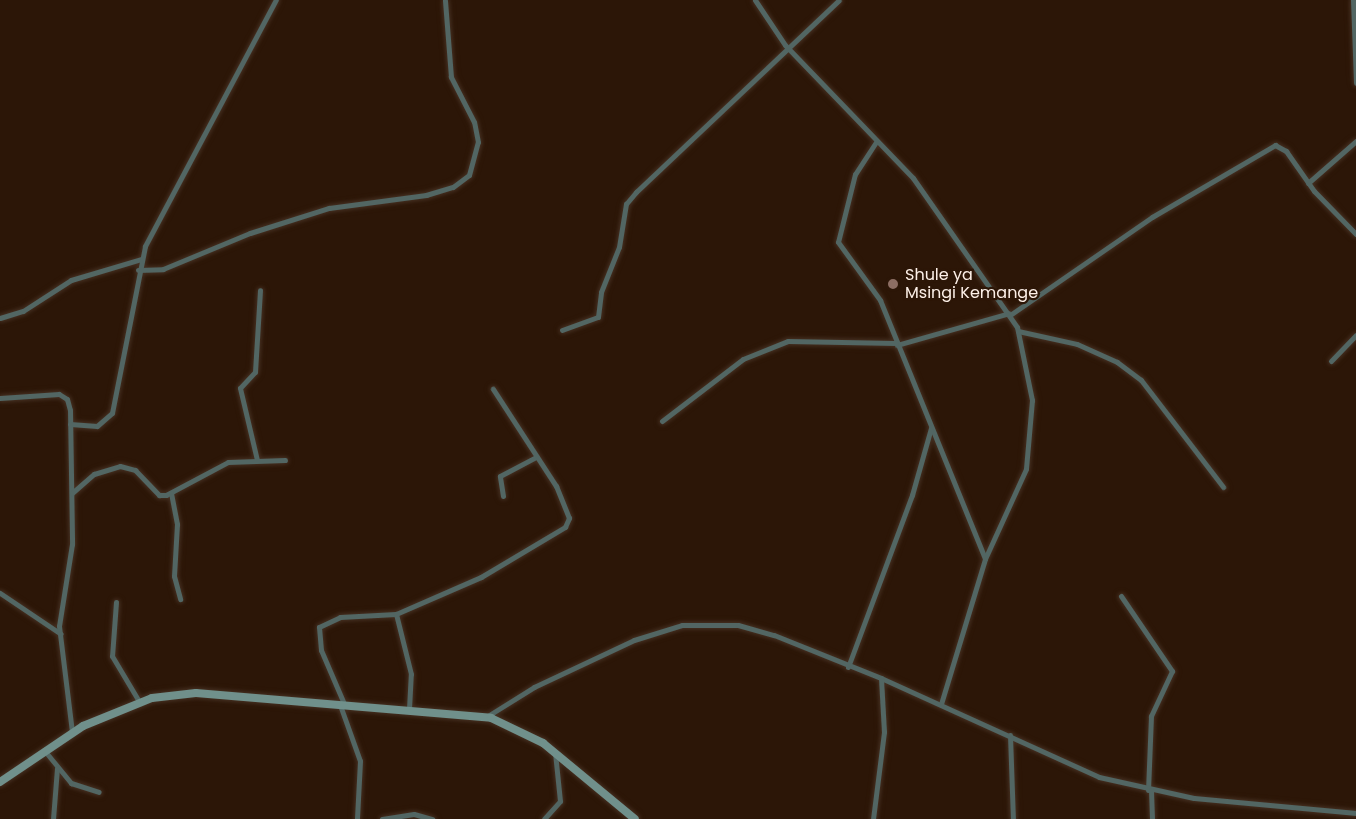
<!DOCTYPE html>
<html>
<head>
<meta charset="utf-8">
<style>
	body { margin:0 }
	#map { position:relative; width:1356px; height:819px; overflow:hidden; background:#2c1607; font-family:Poppins,sans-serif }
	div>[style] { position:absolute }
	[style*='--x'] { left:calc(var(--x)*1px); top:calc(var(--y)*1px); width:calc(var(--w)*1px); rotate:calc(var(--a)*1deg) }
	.roads { filter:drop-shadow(0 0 2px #453022) drop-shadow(0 0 2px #453022) }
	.street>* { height:5px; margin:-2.5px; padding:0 2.5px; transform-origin:2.5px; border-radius:2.5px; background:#526663 }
	.secondary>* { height:8px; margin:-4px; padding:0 4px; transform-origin:4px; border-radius:4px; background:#70908b }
	.dots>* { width:16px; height:16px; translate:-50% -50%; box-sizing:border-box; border:3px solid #2c1607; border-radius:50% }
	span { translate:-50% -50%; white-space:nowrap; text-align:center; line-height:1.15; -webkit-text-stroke:4.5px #2c1607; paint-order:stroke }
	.poi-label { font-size:16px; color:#fdf0e8 }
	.left { translate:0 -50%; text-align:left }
</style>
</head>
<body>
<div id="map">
	<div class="roads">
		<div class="street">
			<div style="--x:755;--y:0;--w:54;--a:56.3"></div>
			<div style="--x:785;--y:45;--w:185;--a:46.1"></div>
			<div style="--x:913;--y:178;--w:182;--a:55.1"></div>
			<div style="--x:1017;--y:327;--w:75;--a:78.4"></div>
			<div style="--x:1032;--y:400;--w:69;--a:95"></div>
			<div style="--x:1026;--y:469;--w:99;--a:114.5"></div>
			<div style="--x:985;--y:559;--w:152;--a:106.9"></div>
			<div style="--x:1353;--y:0;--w:83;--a:87.9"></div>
			<div style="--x:876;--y:142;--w:38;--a:123"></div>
			<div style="--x:855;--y:174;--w:70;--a:104"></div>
			<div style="--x:838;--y:242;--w:72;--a:54.1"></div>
			<div style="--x:880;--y:300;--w:279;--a:67.9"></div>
			<div style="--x:1308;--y:183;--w:64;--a:-41.2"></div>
			<div style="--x:138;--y:270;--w:25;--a:-2"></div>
			<div style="--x:163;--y:269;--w:94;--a:-22.5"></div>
			<div style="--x:250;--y:233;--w:83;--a:-17.6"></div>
			<div style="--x:329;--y:208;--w:98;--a:-7.6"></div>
			<div style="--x:426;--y:195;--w:28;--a:-17"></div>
			<div style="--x:453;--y:187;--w:20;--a:-37"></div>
			<div style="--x:469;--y:175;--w:34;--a:-75"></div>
			<div style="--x:478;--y:142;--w:20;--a:-101"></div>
			<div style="--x:474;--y:122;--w:51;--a:-117.1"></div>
			<div style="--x:451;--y:77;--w:77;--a:-94.5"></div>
			<div style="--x:1010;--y:315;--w:173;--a:-34.6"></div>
			<div style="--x:1152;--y:217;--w:143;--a:-30.3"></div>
			<div style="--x:1275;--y:145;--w:13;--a:29"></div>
			<div style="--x:1286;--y:151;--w:49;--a:55"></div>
			<div style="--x:1314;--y:191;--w:60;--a:45.7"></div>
			<div style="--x:0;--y:318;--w:24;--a:-17"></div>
			<div style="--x:23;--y:311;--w:57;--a:-32.9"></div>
			<div style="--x:71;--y:280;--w:73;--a:-16.7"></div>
			<div style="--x:562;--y:330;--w:38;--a:-20"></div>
			<div style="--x:598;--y:317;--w:25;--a:-83"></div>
			<div style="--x:601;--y:292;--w:48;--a:-68.2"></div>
			<div style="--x:619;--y:247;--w:44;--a:-80.8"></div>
			<div style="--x:626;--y:204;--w:16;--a:-50"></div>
			<div style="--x:636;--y:192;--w:279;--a:-43.4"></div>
			<div style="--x:1018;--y:331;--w:60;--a:12.4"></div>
			<div style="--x:1077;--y:344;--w:44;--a:24.2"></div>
			<div style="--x:1117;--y:362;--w:30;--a:37"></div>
			<div style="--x:1141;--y:380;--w:135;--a:52.5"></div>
			<div style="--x:897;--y:345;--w:116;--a:-15.9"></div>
			<div style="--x:1331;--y:361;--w:36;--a:-46"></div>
			<div style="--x:0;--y:398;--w:59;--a:-3.9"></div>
			<div style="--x:59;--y:394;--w:9;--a:32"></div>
			<div style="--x:67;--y:399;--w:11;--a:75"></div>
			<div style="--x:70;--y:410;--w:134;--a:89.1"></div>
			<div style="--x:72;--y:544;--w:83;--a:99"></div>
			<div style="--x:59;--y:626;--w:107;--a:83"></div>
			<div style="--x:662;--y:421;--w:102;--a:-37.4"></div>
			<div style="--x:743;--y:359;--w:48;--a:-21.8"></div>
			<div style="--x:788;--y:341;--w:108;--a:1.1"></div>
			<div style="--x:70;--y:424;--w:27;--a:4"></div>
			<div style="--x:97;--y:426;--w:20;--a:-41"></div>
			<div style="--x:112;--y:413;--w:170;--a:-78.8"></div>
			<div style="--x:145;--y:246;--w:279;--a:-62"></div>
			<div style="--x:257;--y:460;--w:74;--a:-103.3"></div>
			<div style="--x:240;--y:388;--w:22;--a:-47"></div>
			<div style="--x:255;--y:372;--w:82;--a:-86.5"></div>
			<div style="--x:72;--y:493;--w:29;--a:-41"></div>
			<div style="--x:94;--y:474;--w:27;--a:-17"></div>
			<div style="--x:120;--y:466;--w:16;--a:15"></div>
			<div style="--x:135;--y:470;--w:35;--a:46"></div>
			<div style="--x:159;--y:495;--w:7;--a:0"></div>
			<div style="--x:166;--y:495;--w:70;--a:-28"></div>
			<div style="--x:228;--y:462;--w:57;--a:-2"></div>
			<div style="--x:171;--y:493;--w:32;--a:79"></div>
			<div style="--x:177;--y:524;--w:52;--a:93.3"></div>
			<div style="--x:174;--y:576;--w:24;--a:75"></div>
			<div style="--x:503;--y:496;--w:20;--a:-99"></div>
			<div style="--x:500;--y:476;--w:41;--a:-27.8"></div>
			<div style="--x:0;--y:593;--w:73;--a:33.9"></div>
			<div style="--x:1121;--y:596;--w:91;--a:55.8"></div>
			<div style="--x:1172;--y:671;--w:50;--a:115"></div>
			<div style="--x:1151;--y:716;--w:74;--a:92.3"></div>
			<div style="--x:116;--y:602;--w:54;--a:94.2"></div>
			<div style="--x:112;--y:656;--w:55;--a:59.2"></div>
			<div style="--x:848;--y:667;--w:184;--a:-69.6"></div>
			<div style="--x:912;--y:495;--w:70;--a:-74.2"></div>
			<div style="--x:340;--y:705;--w:59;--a:70.3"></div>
			<div style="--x:360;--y:761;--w:58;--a:93"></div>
			<div style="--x:345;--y:706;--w:61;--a:-113.2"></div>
			<div style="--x:321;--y:650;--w:23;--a:-95"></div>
			<div style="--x:319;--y:627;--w:23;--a:-25"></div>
			<div style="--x:340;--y:617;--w:56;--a:-3.1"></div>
			<div style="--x:409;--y:709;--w:35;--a:-87"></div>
			<div style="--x:411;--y:674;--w:62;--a:-104"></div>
			<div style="--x:396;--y:614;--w:93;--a:-23.5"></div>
			<div style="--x:481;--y:577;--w:98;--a:-30.8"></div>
			<div style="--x:565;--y:527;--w:10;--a:-66"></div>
			<div style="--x:569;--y:518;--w:35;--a:-112"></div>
			<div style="--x:556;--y:486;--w:116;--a:-123"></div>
			<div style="--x:486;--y:717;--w:57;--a:-32"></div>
			<div style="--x:534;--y:687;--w:110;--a:-25.2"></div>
			<div style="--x:634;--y:640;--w:50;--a:-17.4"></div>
			<div style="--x:682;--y:625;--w:56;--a:0"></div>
			<div style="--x:738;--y:625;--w:37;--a:16"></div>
			<div style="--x:774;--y:635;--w:115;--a:21.9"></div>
			<div style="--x:881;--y:678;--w:239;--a:24.4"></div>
			<div style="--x:1099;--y:777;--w:97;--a:12.5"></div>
			<div style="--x:1194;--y:798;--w:163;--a:5.3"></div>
			<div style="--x:1010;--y:735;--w:84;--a:88"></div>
			<div style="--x:44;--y:750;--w:43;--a:50.7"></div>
			<div style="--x:71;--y:783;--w:29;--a:18"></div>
			<div style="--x:1151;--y:790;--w:29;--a:88"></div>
			<div style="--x:53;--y:819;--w:51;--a:-85.5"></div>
			<div style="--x:382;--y:819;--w:32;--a:-9"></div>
			<div style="--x:414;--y:814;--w:19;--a:16"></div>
			<div style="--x:544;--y:819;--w:24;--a:-48"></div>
			<div style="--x:560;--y:801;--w:48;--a:-95.9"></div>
			<div style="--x:873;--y:819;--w:88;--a:-82.8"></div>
			<div style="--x:884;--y:732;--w:54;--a:-93.2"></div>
		</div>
		<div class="secondary">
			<div style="--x:0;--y:782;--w:100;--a:-34"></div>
			<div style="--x:83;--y:726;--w:74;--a:-22.1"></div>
			<div style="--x:152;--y:698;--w:44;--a:-6.5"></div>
			<div style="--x:196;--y:693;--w:296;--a:4.8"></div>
			<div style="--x:491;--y:718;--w:58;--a:25.7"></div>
			<div style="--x:543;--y:743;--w:119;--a:39.6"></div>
		</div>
	</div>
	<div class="dots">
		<div style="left:893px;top:284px;background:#8d6e63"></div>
	</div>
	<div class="poi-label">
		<span class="left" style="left:905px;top:284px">Shule ya<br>Msingi Kemange</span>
	</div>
</div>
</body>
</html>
